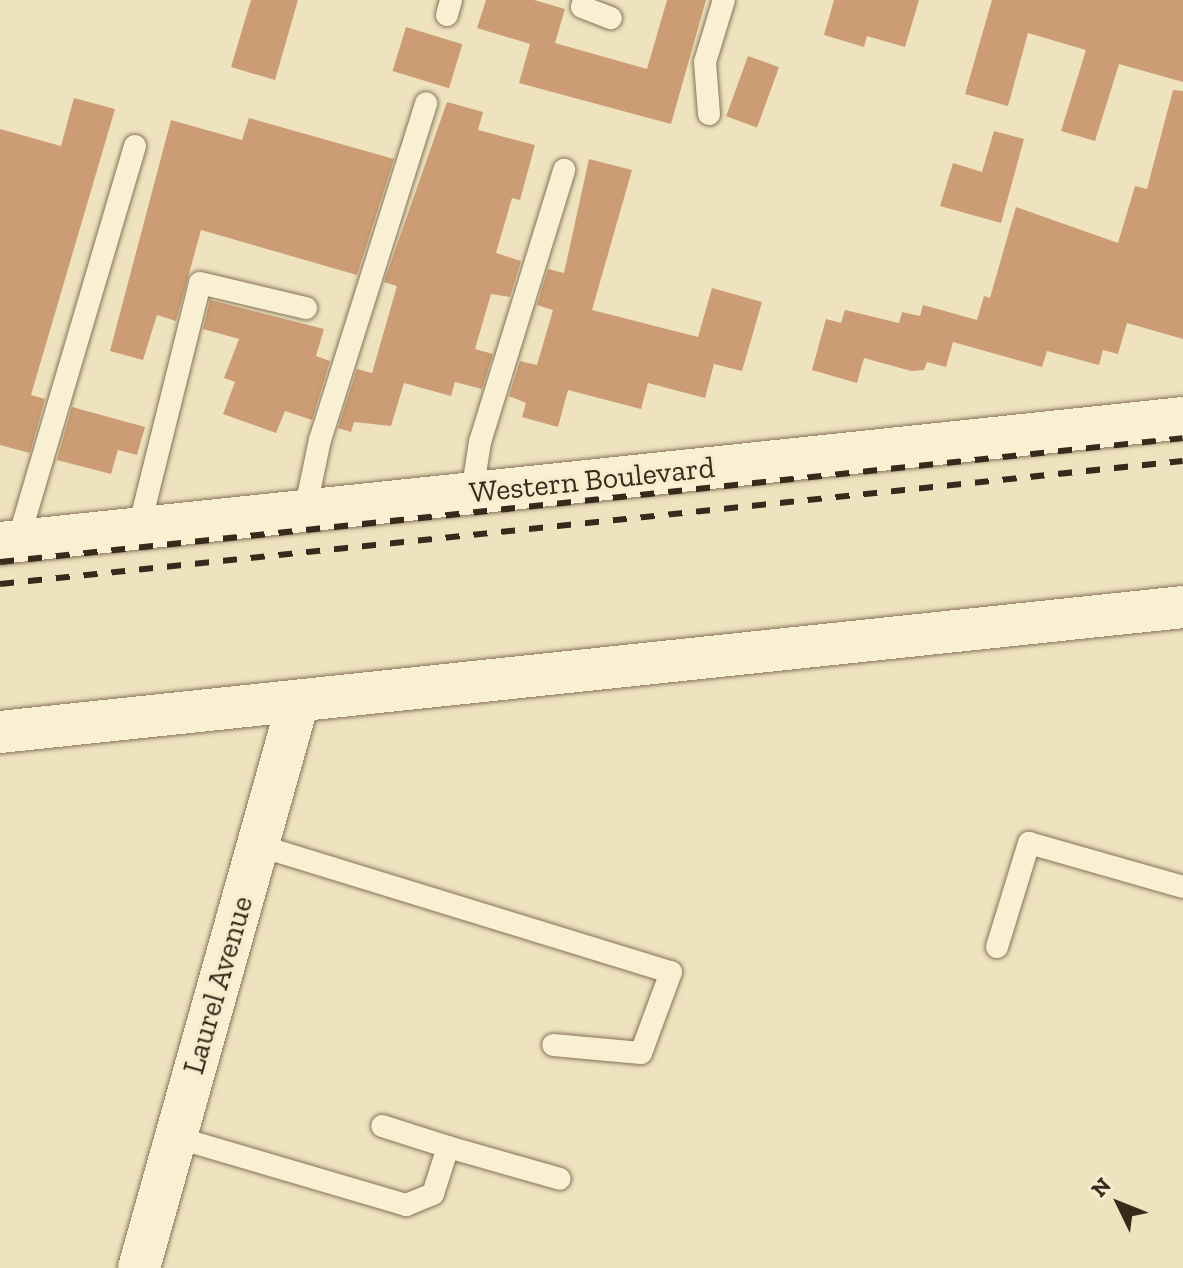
<!DOCTYPE html>
<html>
<head>
<meta charset="utf-8">
<style>
	body { margin:0 }
	#map { position:relative; width:1183px; height:1268px; overflow:hidden; background:#eee2bf; font-family:"Zilla Slab",serif }
	div>[style] { position:absolute }
	[style*='--x'] { left:calc(var(--x)*1px); top:calc(var(--y)*1px); width:calc(var(--w)*1px); rotate:calc(var(--a)*1deg) }
	.building>* { inset:0; background:#cc9d74; transform-origin:0 0 }
	.roads { filter:drop-shadow(0 0 2px #867357) drop-shadow(0 0 2px #867357) }
	.lane>* { height:22px; margin:-11px; padding:0 11px; transform-origin:11px; border-radius:11px; background:#f9efd2 }
	.street>* { height:42px; margin:-21px; padding:0 21px; transform-origin:21px; border-radius:21px; background:#f9efd2 }
	.rail>* { height:6px; margin-top:-3px; transform-origin:0; background:repeating-linear-gradient(90deg,#362a1c 0 14px,transparent 0 28px) }
	span { translate:-50% -50%; white-space:nowrap; text-align:center; line-height:1.15; -webkit-text-stroke:6px #f5ecce; paint-order:stroke }
	.street-label { font-size:30px; color:#362a1c }
	.north { position:absolute; left:1079px; top:1164px; width:80px; height:80px; -webkit-text-stroke:6px #f5ecce; paint-order:stroke; rotate:313deg; font-size:22px; font-weight:700; line-height:32px; text-align:center; color:#362a1c }
	.north::after { content:''; display:block; margin:auto; width:28px; height:36px; background:#362a1c; clip-path:polygon(50% 0,100% 100%,50% 72%,0 100%) }
</style>
</head>
<body>
<div id="map">
	<div class="building">
		<div style="clip-path:polygon(251px 0,298px 0,275px 80px,231px 67px)"></div>
		<div style="clip-path:polygon(486px 0,534px 0,565px 9px,555px 43px,647px 69px,667px 0,706px 0,671px 124px,519px 83px,530px 44px,477px 28px)"></div>
		<div style="clip-path:polygon(834px 0,919px 0,905px 47px,867px 36px,864px 47px,824px 35px)"></div>
		<div style="clip-path:polygon(992px 0,1183px 0,1183px 82px,1119px 64px,1095px 141px,1061px 131px,1086px 50px,1028px 33px,1008px 106px,965px 94px)"></div>
		<div style="left:406px;top:27px;width:59px;height:46px;rotate:17deg"></div>
		<div style="left:748px;top:56px;width:33px;height:64px;rotate:20deg"></div>
		<div style="clip-path:polygon(1173px 90px,1183px 91px,1183px 339px,1127px 323px,1118px 354px,1103px 350px,1099px 365px,1047px 351px,1042px 367px,953px 342px,946px 367px,927px 362px,924px 370px,911px 371px,864px 358px,857px 383px,812px 370px,826px 319px,841px 323px,845px 310px,899px 323px,902px 312px,920px 316px,923px 305px,977px 320px,984px 296px,990px 298px,1016px 207px,1118px 243px,1135px 186px,1147px 189px)"></div>
		<div style="clip-path:polygon(74px 98px,115px 109px,31px 395px,45px 399px,30px 453px,0 445px,0 129px,61px 146px)"></div>
		<div style="clip-path:polygon(447px 102px,483px 112px,478px 130px,535px 145px,520px 200px,512px 198px,496px 253px,521px 261px,510px 297px,491px 294px,475px 349px,493px 354px,482px 389px,455px 382px,451px 396px,404px 383px,391px 426px,354px 422px,351px 432px,338px 428px,357px 369px,372px 373px,397px 286px,384px 282px)"></div>
		<div style="clip-path:polygon(249px 118px,394px 159px,357px 275px,201px 230px,176px 321px,157px 315px,143px 360px,110px 351px,171px 120px,242px 140px)"></div>
		<div style="clip-path:polygon(994px 131px,1024px 139px,1001px 223px,940px 206px,953px 163px,982px 172px)"></div>
		<div style="clip-path:polygon(589px 159px,632px 170px,592px 310px,698px 337px,712px 288px,762px 302px,742px 371px,714px 364px,705px 398px,648px 383px,641px 409px,568px 390px,558px 427px,522px 417px,526px 403px,509px 396px,520px 361px,537px 365px,553px 310px,537px 305px,548px 269px,564px 273px)"></div>
		<div style="clip-path:polygon(210px 300px,324px 329px,316px 356px,330px 361px,312px 420px,285px 411px,276px 433px,223px 414px,235px 382px,224px 378px,239px 339px,203px 329px)"></div>
		<div style="clip-path:polygon(72px 407px,145px 427px,137px 455px,118px 450px,111px 474px,57px 460px)"></div>
	</div>
	<div class="roads">
		<div class="lane">
			<div style="--x:584;--y:0;--w:7;--a:106"></div>
			<div style="--x:582;--y:7;--w:31;--a:21"></div>
			<div style="--x:447;--y:15;--w:16;--a:-75"></div>
			<div style="--x:709;--y:114;--w:52;--a:-94.4"></div>
			<div style="--x:705;--y:62;--w:65;--a:-73"></div>
			<div style="--x:472;--y:493;--w:52;--a:-81.1"></div>
			<div style="--x:480;--y:442;--w:285;--a:-72.8"></div>
			<div style="--x:305;--y:511;--w:73;--a:-78.1"></div>
			<div style="--x:320;--y:440;--w:353;--a:-72.5"></div>
			<div style="--x:139;--y:528;--w:252;--a:-76"></div>
			<div style="--x:200;--y:283;--w:109;--a:13.3"></div>
			<div style="--x:18;--y:541;--w:412;--a:-73.5"></div>
			<div style="--x:257;--y:845;--w:433;--a:17.1"></div>
			<div style="--x:671;--y:972;--w:86;--a:110.3"></div>
			<div style="--x:641;--y:1053;--w:88;--a:-174.8"></div>
			<div style="--x:997;--y:947;--w:109;--a:-72.9"></div>
			<div style="--x:1029;--y:843;--w:160;--a:15.9"></div>
			<div style="--x:175;--y:1137;--w:241;--a:16.4"></div>
			<div style="--x:406;--y:1205;--w:29;--a:-22"></div>
			<div style="--x:433;--y:1194;--w:49;--a:-72.3"></div>
			<div style="--x:448;--y:1147;--w:69;--a:-162.3"></div>
			<div style="--x:448;--y:1147;--w:116;--a:15.9"></div>
		</div>
		<div class="street">
			<div style="--x:0;--y:543;--w:1190;--a:-6.03"></div>
			<div style="--x:0;--y:732;--w:1190;--a:-6.03"></div>
			<div style="--x:139;--y:1268;--w:588;--a:-74.31"></div>
		</div>
	</div>
	<div class="rail">
		<div style="--x:0;--y:562;--w:1189;--a:-5.98"></div>
		<div style="--x:0;--y:584;--w:1189;--a:-5.94"></div>
	</div>
	<div class="street-label">
		<span style="left:592px;top:480px;rotate:-6deg">Western Boulevard</span>
		<span style="left:218px;top:985px;rotate:-74deg">Laurel Avenue</span>
	</div>
	<div class="north">N</div>
</div>
</body>
</html>
